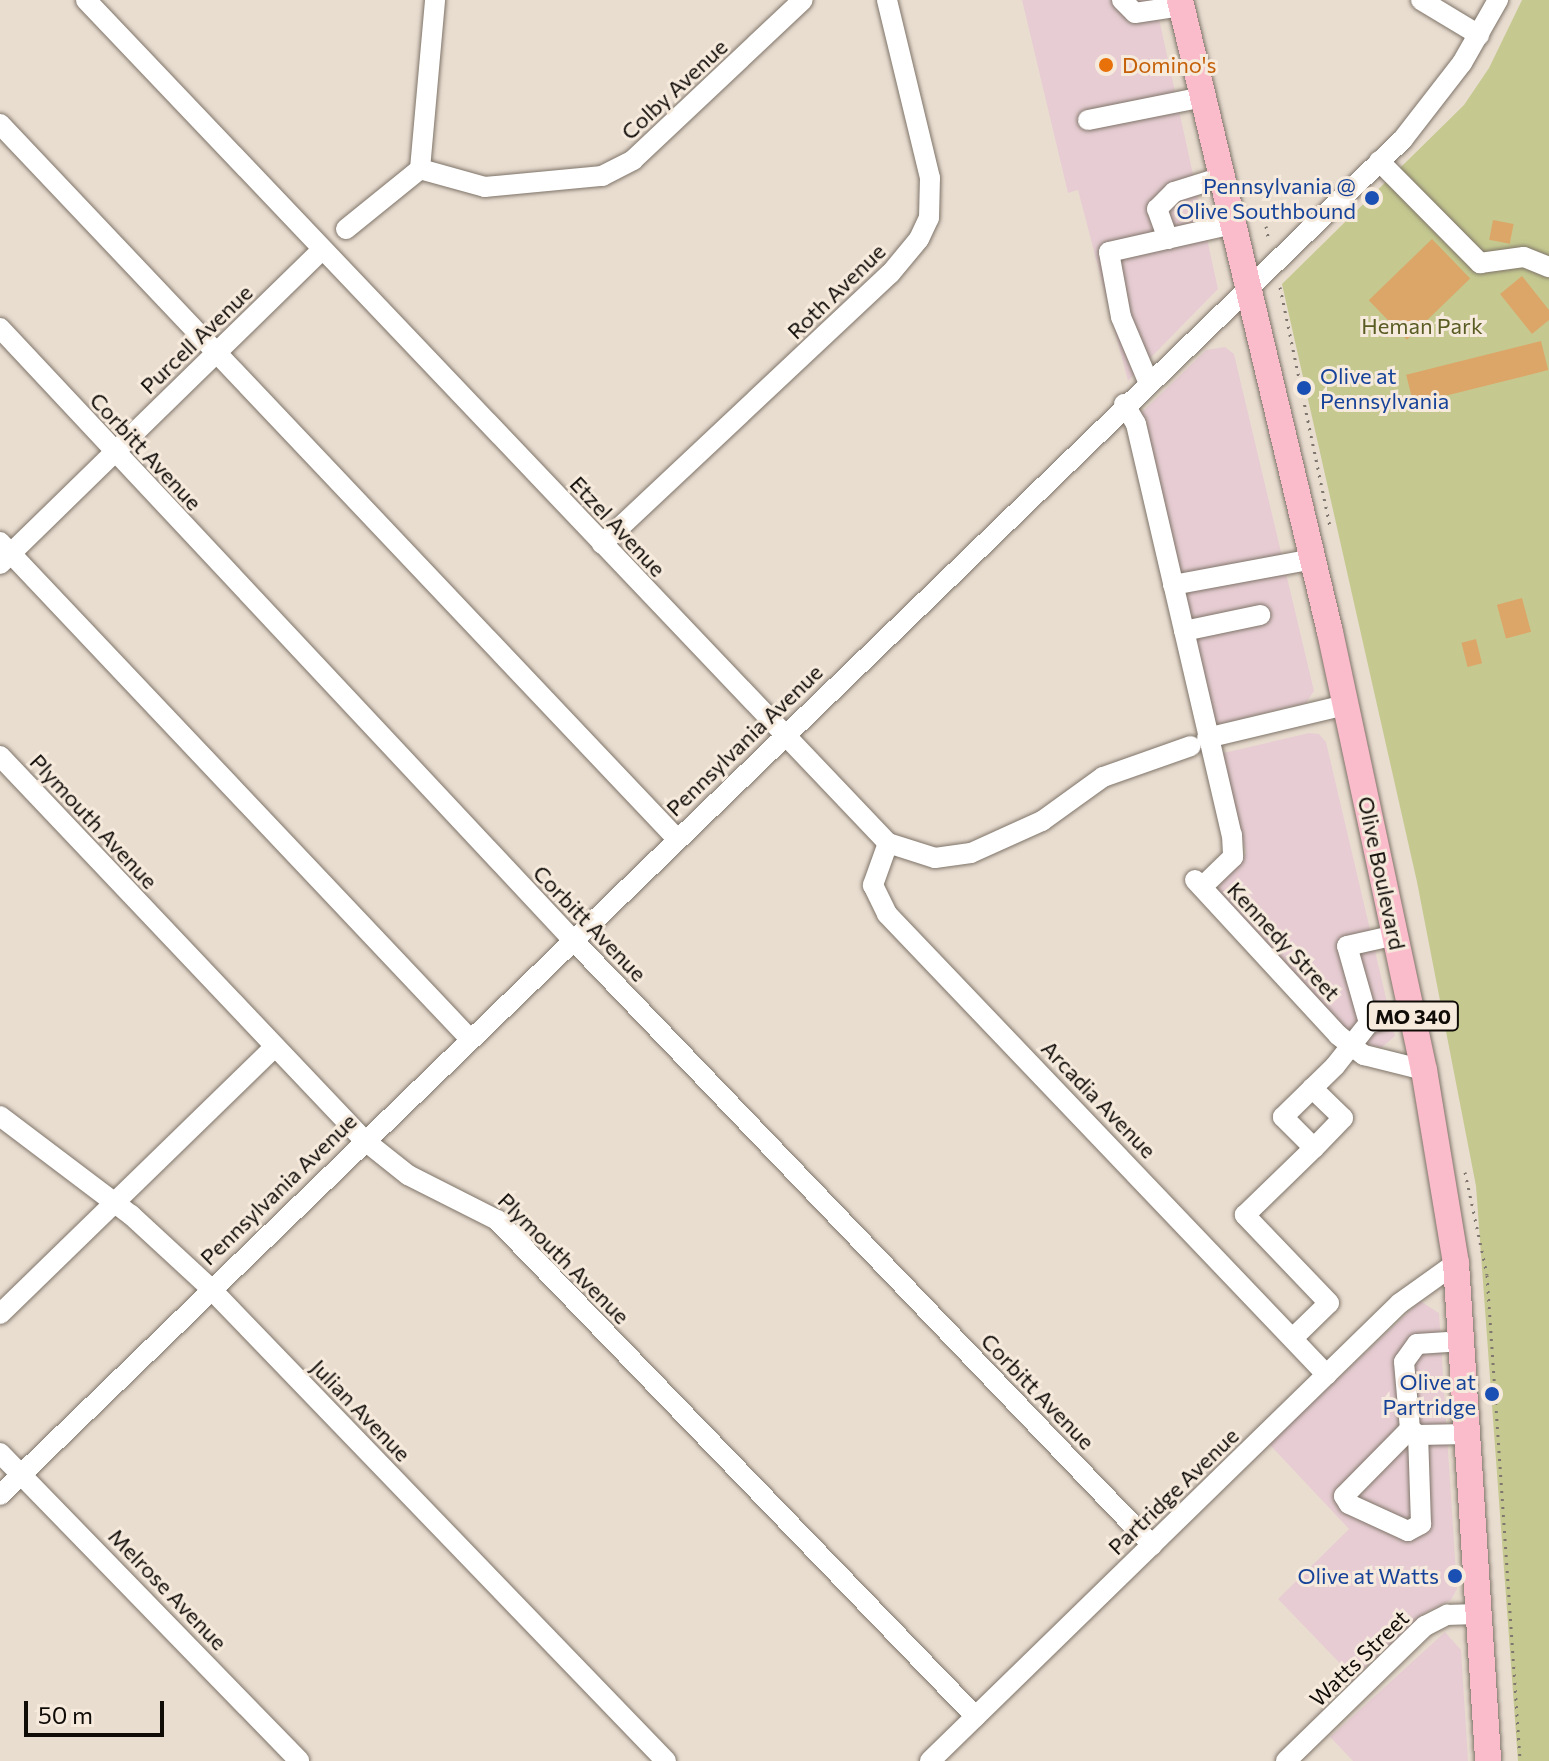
<!DOCTYPE html>
<html>
<head>
<meta charset="utf-8">
<style>
	body { margin:0 }
	#map { position:relative; width:1549px; height:1761px; overflow:hidden; background:#e9ddd0; font-family:Commissioner,sans-serif }
	div>[style] { position:absolute }
	[style*='--x'] { left:calc(var(--x)*1px); top:calc(var(--y)*1px); width:calc(var(--w)*1px); rotate:calc(var(--a)*1deg) }
	.commercial>* { inset:0; background:#e7cdd3 }
	.green>* { inset:0; background:#c5c990 }
	.building>* { inset:0; background:#dca669; transform-origin:0 0 }
	.path>* { height:3px; margin-top:-1.5px; transform-origin:0; background:repeating-linear-gradient(90deg,#7f776f 0 2px,transparent 0 8px) }
	.roads { filter:drop-shadow(0 0 2px #7f7469) drop-shadow(0 0 2px #7f7469) }
	.minor>* { height:20px; margin:-10px; padding:0 10px; transform-origin:10px; border-radius:10px; background:#fff }
	.major>* { height:26px; margin:-13px; padding:0 13px; transform-origin:13px; border-radius:13px; background:#fabbca }
	.dots>* { width:22px; height:22px; translate:-50% -50%; box-sizing:border-box; border:4px solid #f6eadd; border-radius:50% }
	span { translate:-50% -50%; white-space:nowrap; text-align:center; line-height:1.15; -webkit-text-stroke:6px #f6eadd; paint-order:stroke }
	.shield-label span { padding:2px 6px; background:#f6eadd; border:2px solid; border-radius:6px; -webkit-text-stroke-width:0 }
	.shield-label { font-size:20px; color:#0f0b07; font-weight:700 }
	.food-label { font-size:22px; color:#c56008 }
	.left { translate:0 -50%; text-align:left }
	.street-label { font-size:22px; color:#0f0b07 }
	.transit-label { font-size:22px; color:#164399 }
	.right { translate:-100% -50%; text-align:right }
	.park-label { font-size:22px; color:#595c23 }
	.scale { position:absolute; left:24px; top:1701px; width:140px; height:36px; box-sizing:border-box; border:4px solid #0f0b07; border-top:0; padding-left:10px; font-size:24px; line-height:28px; white-space:nowrap; color:#0f0b07; -webkit-text-stroke:6px #f6eadd; paint-order:stroke }
</style>
</head>
<body>
<div id="map">
	<div class="commercial">
		<div style="clip-path:polygon(1022px 0,1155px 0,1218px 289px,1128px 381px,1078px 190px,1068px 193px)"></div>
		<div style="clip-path:polygon(1225px 347px,1234px 354px,1314px 691px,1306px 703px,1211px 726px,1141px 413px,1206px 350px)"></div>
		<div style="clip-path:polygon(1309px 733px,1319px 734px,1326px 742px,1395px 1036px,1381px 1048px,1355px 1040px,1340px 1027px,1217px 889px,1246px 853px,1219px 754px)"></div>
		<div style="clip-path:polygon(1420px 1301px,1439px 1313px,1457px 1589px,1451px 1600px,1423px 1614px,1354px 1678px,1278px 1599px,1349px 1529px,1269px 1444px)"></div>
		<div style="clip-path:polygon(1445px 1632px,1461px 1650px,1468px 1761px,1353px 1761px,1330px 1737px)"></div>
	</div>
	<div class="green">
		<div style="clip-path:polygon(1522px 0,1549px 0,1549px 1761px,1518px 1761px,1476px 1186px,1417px 882px,1282px 284px,1464px 105px,1489px 68px)"></div>
	</div>
	<div class="building">
		<div style="left:1493px;top:220px;width:21px;height:20px;rotate:11deg"></div>
		<div style="left:1432px;top:239px;width:55px;height:88px;rotate:46deg"></div>
		<div style="clip-path:polygon(1522px 276px,1549px 310px,1549px 320px,1532px 334px,1500px 294px)"></div>
		<div style="left:1541px;top:341px;width:30px;height:139px;rotate:76deg"></div>
		<div style="left:1522px;top:598px;width:35px;height:26px;rotate:75deg"></div>
		<div style="left:1476px;top:639px;width:25px;height:15px;rotate:76deg"></div>
	</div>
	<div class="path">
		<div style="--x:1266;--y:226;--w:15;--a:79"></div>
		<div style="--x:1280;--y:287;--w:245;--a:78.2"></div>
		<div style="--x:1465;--y:1172;--w:105;--a:77.9"></div>
		<div style="--x:1487;--y:1275;--w:487;--a:86.1"></div>
	</div>
	<div class="roads">
		<div class="minor">
			<div style="--x:86;--y:0;--w:1164;--a:46.43"></div>
			<div style="--x:888;--y:843;--w:49;--a:17.7"></div>
			<div style="--x:935;--y:858;--w:36;--a:-8"></div>
			<div style="--x:971;--y:853;--w:78;--a:-24.3"></div>
			<div style="--x:1042;--y:821;--w:75;--a:-35.8"></div>
			<div style="--x:1103;--y:777;--w:93;--a:-19.4"></div>
			<div style="--x:1122;--y:0;--w:18;--a:45"></div>
			<div style="--x:1135;--y:13;--w:48;--a:-8.5"></div>
			<div style="--x:1421;--y:0;--w:68;--a:31.1"></div>
			<div style="--x:1088;--y:120;--w:117;--a:-11.3"></div>
			<div style="--x:0;--y:124;--w:985;--a:46.56"></div>
			<div style="--x:1379;--y:161;--w:144;--a:45.3"></div>
			<div style="--x:1480;--y:263;--w:44;--a:-7.8"></div>
			<div style="--x:1524;--y:257;--w:27;--a:22"></div>
			<div style="--x:420;--y:169;--w:67;--a:15.5"></div>
			<div style="--x:485;--y:187;--w:118;--a:-5.4"></div>
			<div style="--x:602;--y:176;--w:35;--a:-27"></div>
			<div style="--x:633;--y:160;--w:233;--a:-43.3"></div>
			<div style="--x:346;--y:229;--w:95;--a:-39"></div>
			<div style="--x:420;--y:169;--w:170;--a:-84.9"></div>
			<div style="--x:1168;--y:239;--w:32;--a:-110"></div>
			<div style="--x:1157;--y:209;--w:24;--a:-45"></div>
			<div style="--x:1174;--y:192;--w:50;--a:-17.4"></div>
			<div style="--x:0;--y:328;--w:837;--a:46.89"></div>
			<div style="--x:572;--y:939;--w:839;--a:46.26"></div>
			<div style="--x:1148;--y:381;--w:69;--a:-112.9"></div>
			<div style="--x:1121;--y:317;--w:66;--a:-100.5"></div>
			<div style="--x:1109;--y:252;--w:127;--a:-12.7"></div>
			<div style="--x:1124;--y:404;--w:23;--a:59"></div>
			<div style="--x:1136;--y:424;--w:422;--a:76.9"></div>
			<div style="--x:1232;--y:835;--w:22;--a:87"></div>
			<div style="--x:1233;--y:857;--w:43;--a:135.9"></div>
			<div style="--x:0;--y:542;--w:683;--a:46.6"></div>
			<div style="--x:602;--y:544;--w:395;--a:-43.2"></div>
			<div style="--x:890;--y:274;--w:45;--a:-50.4"></div>
			<div style="--x:919;--y:239;--w:23;--a:-65"></div>
			<div style="--x:929;--y:218;--w:40;--a:-88.6"></div>
			<div style="--x:930;--y:178;--w:183;--a:-103.6"></div>
			<div style="--x:0;--y:564;--w:450;--a:-44.3"></div>
			<div style="--x:1173;--y:585;--w:142;--a:-10.5"></div>
			<div style="--x:1184;--y:631;--w:78;--a:-11.9"></div>
			<div style="--x:1207;--y:738;--w:143;--a:-13.4"></div>
			<div style="--x:0;--y:756;--w:529;--a:46.53"></div>
			<div style="--x:364;--y:1140;--w:56;--a:38.5"></div>
			<div style="--x:408;--y:1175;--w:100;--a:26.8"></div>
			<div style="--x:497;--y:1220;--w:690;--a:46.06"></div>
			<div style="--x:888;--y:843;--w:45;--a:109.7"></div>
			<div style="--x:873;--y:885;--w:32;--a:64"></div>
			<div style="--x:887;--y:914;--w:637;--a:46.34"></div>
			<div style="--x:1195;--y:880;--w:211;--a:47.3"></div>
			<div style="--x:1338;--y:1035;--w:33;--a:38"></div>
			<div style="--x:1364;--y:1055;--w:62;--a:14"></div>
			<div style="--x:1369;--y:1023;--w:80;--a:-105.9"></div>
			<div style="--x:1347;--y:946;--w:50;--a:-12.7"></div>
			<div style="--x:1312;--y:1088;--w:43;--a:44.1"></div>
			<div style="--x:1343;--y:1118;--w:42;--a:134"></div>
			<div style="--x:0;--y:1116;--w:164;--a:37.1"></div>
			<div style="--x:131;--y:1215;--w:108;--a:42.7"></div>
			<div style="--x:210;--y:1288;--w:657;--a:46.05"></div>
			<div style="--x:0;--y:1314;--w:383;--a:-44.2"></div>
			<div style="--x:1293;--y:1338;--w:50;--a:-44.2"></div>
			<div style="--x:1329;--y:1303;--w:122;--a:-133.7"></div>
			<div style="--x:1245;--y:1215;--w:96;--a:-44.2"></div>
			<div style="--x:1314;--y:1148;--w:44;--a:-135"></div>
			<div style="--x:1283;--y:1117;--w:73;--a:-44.4"></div>
			<div style="--x:1335;--y:1066;--w:55;--a:-51.7"></div>
			<div style="--x:1369;--y:1023;--w:44;--a:-13.1"></div>
			<div style="--x:1463;--y:1341;--w:46;--a:176.3"></div>
			<div style="--x:1417;--y:1344;--w:22;--a:126"></div>
			<div style="--x:1404;--y:1362;--w:67;--a:84.9"></div>
			<div style="--x:1410;--y:1429;--w:10;--a:37"></div>
			<div style="--x:1418;--y:1435;--w:50;--a:-1.1"></div>
			<div style="--x:1410;--y:1429;--w:94;--a:134.6"></div>
			<div style="--x:1344;--y:1496;--w:9;--a:58"></div>
			<div style="--x:1349;--y:1504;--w:65;--a:24.6"></div>
			<div style="--x:1408;--y:1531;--w:15;--a:-28"></div>
			<div style="--x:1421;--y:1524;--w:89;--a:-91.9"></div>
			<div style="--x:0;--y:1453;--w:429;--a:45.8"></div>
			<div style="--x:0;--y:1495;--w:1951;--a:-44.02"></div>
			<div style="--x:1403;--y:139;--w:96;--a:-52.2"></div>
			<div style="--x:1462;--y:63;--w:73;--a:-60.3"></div>
			<div style="--x:930;--y:1761;--w:656;--a:-44.26"></div>
			<div style="--x:1400;--y:1303;--w:69;--a:-35.5"></div>
			<div style="--x:1286;--y:1761;--w:194;--a:-44.2"></div>
			<div style="--x:1425;--y:1626;--w:25;--a:-27"></div>
			<div style="--x:1447;--y:1615;--w:29;--a:-2"></div>
		</div>
		<div class="major">
			<div style="--x:1180;--y:0;--w:650;--a:76.65"></div>
			<div style="--x:1330;--y:632;--w:448;--a:77.9"></div>
			<div style="--x:1424;--y:1070;--w:196;--a:80.6"></div>
			<div style="--x:1456;--y:1263;--w:499;--a:86.3"></div>
		</div>
	</div>
	<div class="dots">
		<div style="left:1106px;top:65px;background:#e8710a"></div>
		<div style="left:1372px;top:198px;background:#1a4fb4"></div>
		<div style="left:1304px;top:388px;background:#1a4fb4"></div>
		<div style="left:1492px;top:1394px;background:#1a4fb4"></div>
		<div style="left:1455px;top:1576px;background:#1a4fb4"></div>
	</div>
	<div class="shield-label">
		<span style="left:1413px;top:1016px">MO 340</span>
	</div>
	<div class="food-label">
		<span class="left" style="left:1122px;top:65px">Domino's</span>
	</div>
	<div class="street-label">
		<span style="left:674px;top:89px;rotate:-43deg">Colby Avenue</span>
		<span style="left:836px;top:291px;rotate:-44deg">Roth Avenue</span>
		<span style="left:196px;top:339px;rotate:-44deg">Purcell Avenue</span>
		<span style="left:146px;top:451px;rotate:47deg">Corbitt Avenue</span>
		<span style="left:618px;top:526px;rotate:47deg">Etzel Avenue</span>
		<span style="left:744px;top:740px;rotate:-44deg">Pennsylvania Avenue</span>
		<span style="left:94px;top:821px;rotate:47deg">Plymouth Avenue</span>
		<span style="left:1382px;top:873px;rotate:78deg">Olive Boulevard</span>
		<span style="left:590px;top:923px;rotate:46deg">Corbitt Avenue</span>
		<span style="left:1284px;top:941px;rotate:47deg">Kennedy Street</span>
		<span style="left:1099px;top:1099px;rotate:46deg">Arcadia Avenue</span>
		<span style="left:278px;top:1189px;rotate:-44deg">Pennsylvania Avenue</span>
		<span style="left:564px;top:1258px;rotate:45deg">Plymouth Avenue</span>
		<span style="left:1038px;top:1391px;rotate:46deg">Corbitt Avenue</span>
		<span style="left:361px;top:1410px;rotate:46deg">Julian Avenue</span>
		<span style="left:1173px;top:1491px;rotate:-44deg">Partridge Avenue</span>
		<span style="left:168px;top:1589px;rotate:46deg">Melrose Avenue</span>
		<span style="left:1359px;top:1658px;rotate:-44deg">Watts Street</span>
	</div>
	<div class="transit-label">
		<span class="right" style="left:1356px;top:198px">Pennsylvania @<br>Olive Southbound</span>
		<span class="left" style="left:1320px;top:388px">Olive at<br>Pennsylvania</span>
		<span class="right" style="left:1476px;top:1394px">Olive at<br>Partridge</span>
		<span class="right" style="left:1439px;top:1576px">Olive at Watts</span>
	</div>
	<div class="park-label">
		<span style="left:1422px;top:326px">Heman Park</span>
	</div>
	<div class="scale">50 m</div>
</div>
</body>
</html>
